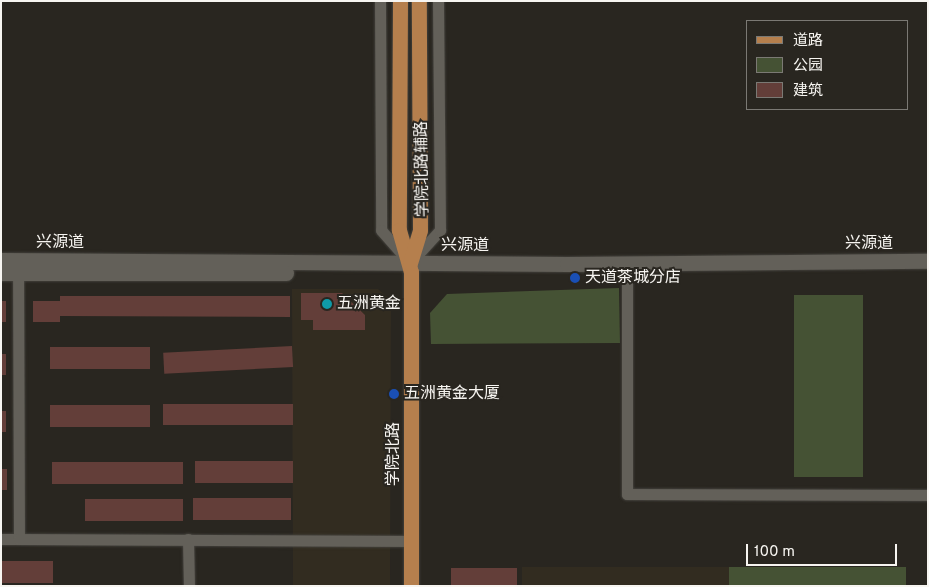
<!DOCTYPE html>
<html>
<head>
<meta charset="utf-8">
<style>
	body { margin:0 }
	#map { position:relative; width:929px; height:587px; overflow:hidden; background:#292620; font-family:Overpass,"Noto Sans SC",sans-serif }
	div>[style] { position:absolute }
	[style*='--x'] { left:calc(var(--x)*1px); top:calc(var(--y)*1px); width:calc(var(--w)*1px); rotate:calc(var(--a)*1deg) }
	.built>* { inset:0; background:#322c20; transform-origin:0 0 }
	.green>* { inset:0; background:#455234; transform-origin:0 0 }
	.building>* { inset:0; background:#633e39; transform-origin:0 0 }
	.roads { filter:drop-shadow(0 0 1px #44423d) drop-shadow(0 0 1px #44423d) }
	.minor>* { height:11px; margin:-5.5px; padding:0 5.5px; transform-origin:5.5px; border-radius:5.5px; background:#636059 }
	.secondary>* { height:15px; margin:-7.5px; padding:0 7.5px; transform-origin:7.5px; border-radius:7.5px; background:#636059 }
	.primary>* { height:15px; margin:-7.5px; padding:0 7.5px; transform-origin:7.5px; border-radius:7.5px; background:#b57f4d }
	.dots>* { width:14px; height:14px; translate:-50% -50%; box-sizing:border-box; border:2px solid #292620; border-radius:50% }
	span { translate:-50% -50%; white-space:nowrap; text-align:center; line-height:1.15; -webkit-text-stroke:4px #292620; paint-order:stroke }
	.street-label { font-size:16px; color:#f7f5f1 }
	.poi-label { font-size:16px; color:#f7f5f1 }
	.left { translate:0 -50%; text-align:left }
	.frame { position:absolute; inset:0; border:2px solid #f7f5f1; pointer-events:none }
	.legend { position:absolute; left:746px; top:20px; width:162px; height:90px; box-sizing:border-box; background:#292620; border:1px solid #7b7974; margin:0; padding:6px 9px; list-style:none; font-size:15px; color:#f7f5f1 }
	.legend li { display:flex; align-items:center; gap:10px; height:25px }
	.legend b { width:25px; border:1px solid #7b7974 }
	.scale { position:absolute; left:746px; top:544px; width:151px; height:22px; box-sizing:border-box; border:2px solid #f7f5f1; border-top:0; padding-left:6px; font-size:15px; line-height:18px; white-space:nowrap; color:#f7f5f1; -webkit-text-stroke:4px #292620; paint-order:stroke }
</style>
</head>
<body>
<div id="map">
	<div class="built">
		<div style="clip-path:polygon(292px 289px,378px 289px,391px 300px,390px 586px,293px 586px)"></div>
		<div style="left:906px;top:567px;width:19px;height:384px;rotate:90deg"></div>
	</div>
	<div class="green">
		<div style="clip-path:polygon(619px 288px,620px 343px,431px 344px,430px 313px,447px 294px)"></div>
		<div style="left:794px;top:295px;width:69px;height:182px"></div>
		<div style="left:906px;top:567px;width:19px;height:177px;rotate:90deg"></div>
	</div>
	<div class="building">
		<div style="clip-path:polygon(301px 293px,342px 293px,365px 315px,365px 330px,313px 330px,313px 320px,301px 320px)"></div>
		<div style="clip-path:polygon(60px 296px,290px 296px,290px 317px,60px 316px,60px 322px,33px 322px,33px 301px,60px 301px)"></div>
		<div style="left:1px;top:301px;width:5px;height:21px"></div>
		<div style="left:292px;top:346px;width:21px;height:129px;rotate:87deg"></div>
		<div style="left:50px;top:347px;width:100px;height:22px"></div>
		<div style="left:1px;top:354px;width:5px;height:21px"></div>
		<div style="left:293px;top:404px;width:21px;height:130px;rotate:90deg"></div>
		<div style="left:50px;top:405px;width:100px;height:22px"></div>
		<div style="left:1px;top:411px;width:5px;height:21px"></div>
		<div style="left:293px;top:461px;width:22px;height:98px;rotate:90deg"></div>
		<div style="left:183px;top:462px;width:22px;height:131px;rotate:90deg"></div>
		<div style="left:1px;top:469px;width:6px;height:21px"></div>
		<div style="left:291px;top:498px;width:22px;height:98px;rotate:90deg"></div>
		<div style="left:183px;top:499px;width:22px;height:98px;rotate:90deg"></div>
		<div style="left:53px;top:561px;width:22px;height:52px;rotate:90deg"></div>
		<div style="left:517px;top:568px;width:18px;height:66px;rotate:90deg"></div>
	</div>
	<div class="roads">
		<div class="minor">
			<div style="--x:380;--y:1;--w:229;--a:89.7"></div>
			<div style="--x:381;--y:230;--w:44;--a:48.7"></div>
			<div style="--x:410;--y:263;--w:45;--a:-47.7"></div>
			<div style="--x:440;--y:230;--w:229;--a:-90.5"></div>
			<div style="--x:627;--y:263;--w:231;--a:90"></div>
			<div style="--x:627;--y:494;--w:301;--a:0.2"></div>
			<div style="--x:1;--y:539;--w:18;--a:0"></div>
			<div style="--x:19;--y:539;--w:266;--a:-90.2"></div>
			<div style="--x:19;--y:539;--w:392;--a:0.3"></div>
			<div style="--x:188;--y:539;--w:47;--a:88.8"></div>
		</div>
		<div class="secondary">
			<div style="--x:1;--y:260;--w:566;--a:0.4"></div>
			<div style="--x:567;--y:264;--w:361;--a:-0.5"></div>
			<div style="--x:1;--y:273;--w:285;--a:0"></div>
		</div>
		<div class="primary">
			<div style="--x:400;--y:1;--w:229;--a:90.3"></div>
			<div style="--x:399;--y:230;--w:44;--a:74.1"></div>
			<div style="--x:411;--y:272;--w:314;--a:90"></div>
			<div style="--x:410;--y:263;--w:34;--a:-73"></div>
			<div style="--x:420;--y:230;--w:229;--a:-90.3"></div>
		</div>
	</div>
	<div class="dots">
		<div style="left:575px;top:278px;background:#1a4fb4"></div>
		<div style="left:327px;top:304px;background:#0f9aa8"></div>
		<div style="left:394px;top:394px;background:#1a4fb4"></div>
	</div>
	<div class="street-label">
		<span style="left:423px;top:169px;rotate:-91deg">学院北路辅路</span>
		<span style="left:60px;top:243px">兴源道</span>
		<span style="left:869px;top:244px">兴源道</span>
		<span style="left:465px;top:246px">兴源道</span>
		<span style="left:394px;top:454px;rotate:-90deg">学院北路</span>
	</div>
	<div class="poi-label">
		<span class="left" style="left:585px;top:278px">天道茶城分店</span>
		<span class="left" style="left:337px;top:304px">五洲黄金</span>
		<span class="left" style="left:404px;top:394px">五洲黄金大厦</span>
	</div>
	<div class="frame"></div>
	<ul class="legend">
	<li><b style="height:6px;background:#b57f4d"></b>道路</li>
	<li><b style="height:14px;background:#455234"></b>公园</li>
	<li><b style="height:14px;background:#633e39"></b>建筑</li>
	</ul>
	<div class="scale">100 m</div>
</div>
</body>
</html>
